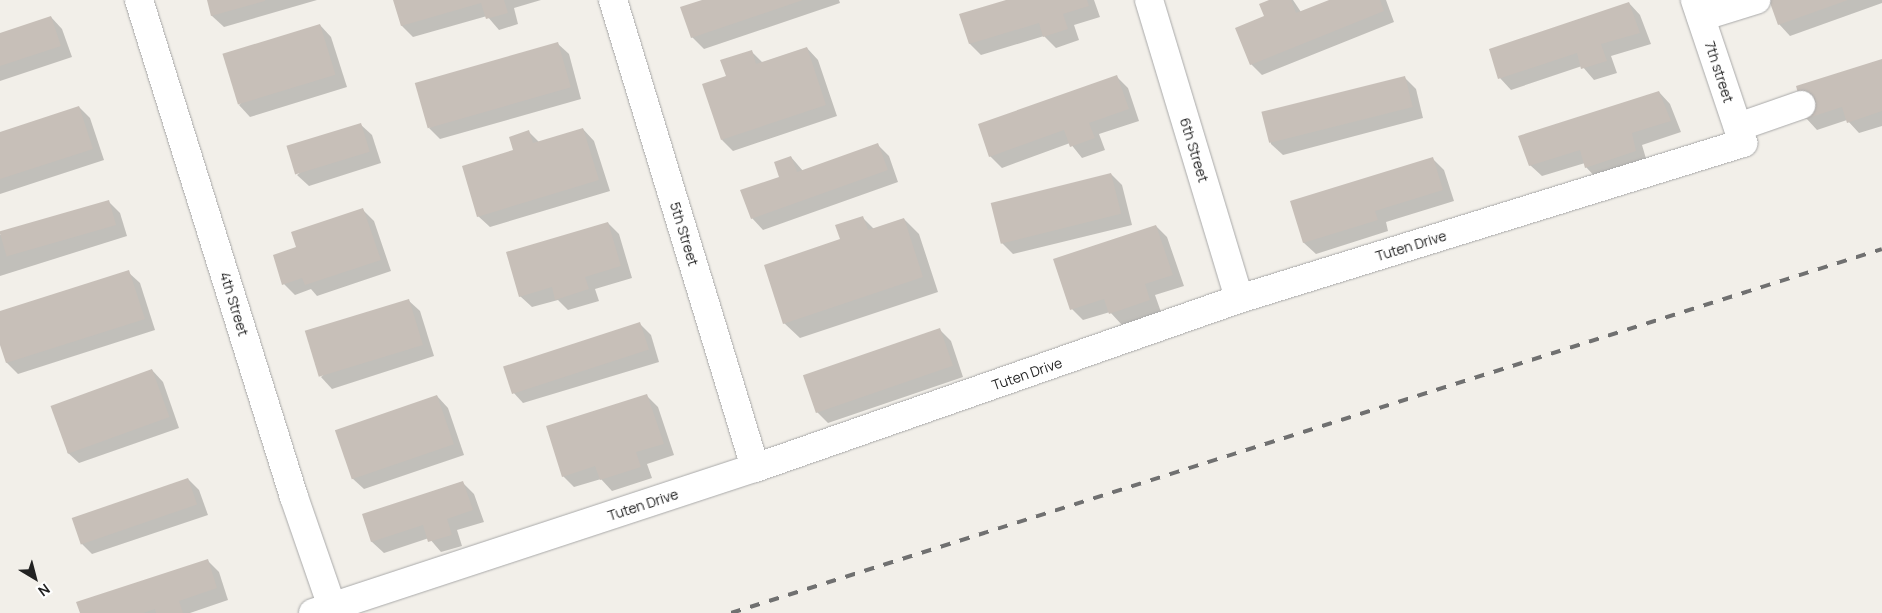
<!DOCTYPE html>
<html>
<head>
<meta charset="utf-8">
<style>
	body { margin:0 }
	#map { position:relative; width:1882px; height:613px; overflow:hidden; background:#f2efe9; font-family:Manrope,sans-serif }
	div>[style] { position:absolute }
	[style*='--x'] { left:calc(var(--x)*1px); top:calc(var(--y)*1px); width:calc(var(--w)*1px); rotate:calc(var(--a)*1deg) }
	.shadow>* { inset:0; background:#0003 }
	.building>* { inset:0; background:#c7bfb8; transform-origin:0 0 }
	.roads { filter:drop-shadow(0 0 1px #a9a9a9) drop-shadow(0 0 1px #a9a9a9) }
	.minor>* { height:28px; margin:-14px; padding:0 14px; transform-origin:14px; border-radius:14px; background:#fff }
	.rail>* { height:4px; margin-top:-2px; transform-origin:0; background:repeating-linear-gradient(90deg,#707070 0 10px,transparent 0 20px) }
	span { translate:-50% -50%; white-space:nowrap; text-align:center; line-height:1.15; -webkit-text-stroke:4.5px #fff; paint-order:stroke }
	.street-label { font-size:14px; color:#222 }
	.north { position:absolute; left:10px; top:553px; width:50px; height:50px; -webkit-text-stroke:4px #fff; paint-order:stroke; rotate:143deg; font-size:14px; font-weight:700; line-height:20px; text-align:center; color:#222 }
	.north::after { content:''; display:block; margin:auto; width:18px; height:22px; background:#222; clip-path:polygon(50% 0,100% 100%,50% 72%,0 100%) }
</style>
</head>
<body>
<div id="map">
	<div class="shadow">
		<div style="clip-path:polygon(208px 0,317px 0,224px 27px,212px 16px)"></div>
		<div style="clip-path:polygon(395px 0,541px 0,514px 8px,518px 24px,499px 30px,487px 16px,413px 37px,402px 26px)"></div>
		<div style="clip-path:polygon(706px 0,839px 0,840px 3px,704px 49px,692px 37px)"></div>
		<div style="clip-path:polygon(1010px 0,1094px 0,1100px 17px,1074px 25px,1079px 40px,1056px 48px,1044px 36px,981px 55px,970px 44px,961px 15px)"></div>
		<div style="clip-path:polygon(1273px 0,1293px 0,1301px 12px,1332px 0,1386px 0,1394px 22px,1262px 75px,1251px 64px)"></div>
		<div style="clip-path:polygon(1771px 0,1882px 0,1882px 3px,1790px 36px,1779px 24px)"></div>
		<div style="clip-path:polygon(1629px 3px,1640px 15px,1651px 44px,1611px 56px,1617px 73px,1594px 80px,1582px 66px,1511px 90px,1500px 78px)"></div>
		<div style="clip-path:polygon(51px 17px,62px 29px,72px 57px,0 81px,0 34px)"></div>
		<div style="clip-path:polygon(320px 25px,331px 37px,347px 87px,250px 117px,239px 105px)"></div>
		<div style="clip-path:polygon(557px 43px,569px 54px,581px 99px,440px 139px,429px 128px)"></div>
		<div style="clip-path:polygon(807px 48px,818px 60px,837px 116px,733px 151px,722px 140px,727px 77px,752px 52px,763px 63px)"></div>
		<div style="clip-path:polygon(1882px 60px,1882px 126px,1859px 133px,1847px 120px,1817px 130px,1806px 118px)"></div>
		<div style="clip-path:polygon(1116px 76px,1128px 88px,1139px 121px,1099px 134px,1105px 150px,1082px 158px,1070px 143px,1002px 168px,990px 156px)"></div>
		<div style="clip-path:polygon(1405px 78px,1416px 89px,1423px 118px,1283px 155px,1271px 144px,1264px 115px)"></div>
		<div style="clip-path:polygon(1659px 92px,1670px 104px,1681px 132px,1642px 145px,1647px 162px,1597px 179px,1586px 167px,1585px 163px,1542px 176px,1530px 165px)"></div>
		<div style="clip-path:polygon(79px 107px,90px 118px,104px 160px,0 194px,0 133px)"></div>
		<div style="clip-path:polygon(360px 124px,372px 135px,381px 163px,309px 186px,297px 175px)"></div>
		<div style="clip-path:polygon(583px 129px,594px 141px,610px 191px,490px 227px,478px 216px,515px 151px,529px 132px,540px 143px)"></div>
		<div style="clip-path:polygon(878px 145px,889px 156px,898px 182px,763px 230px,752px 218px,781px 178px,791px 157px,803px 171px)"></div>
		<div style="clip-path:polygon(1433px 159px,1444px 170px,1454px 201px,1386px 222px,1388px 231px,1316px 254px,1304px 243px,1292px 202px)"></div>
		<div style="clip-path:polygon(1111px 174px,1122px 185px,1132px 225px,1013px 254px,1002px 243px)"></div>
		<div style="clip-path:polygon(108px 201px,120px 213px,127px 236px,0 276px,0 235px)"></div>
		<div style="clip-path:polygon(363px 210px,374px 221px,391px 271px,317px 296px,311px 289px,295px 295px,284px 284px,297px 248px)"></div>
		<div style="clip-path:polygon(862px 217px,874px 229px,904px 219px,919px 234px,938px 292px,800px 338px,784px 323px,841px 240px)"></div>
		<div style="clip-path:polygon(608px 223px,619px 234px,632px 278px,595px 289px,599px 301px,568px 310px,558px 300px,532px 307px,520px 296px)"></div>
		<div style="clip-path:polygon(1156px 226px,1167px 237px,1184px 286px,1155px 295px,1161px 312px,1122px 325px,1110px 312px,1083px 320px,1072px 309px)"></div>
		<div style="clip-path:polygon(128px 272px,140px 283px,155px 330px,18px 374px,7px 363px,0 341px,0 313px)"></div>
		<div style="clip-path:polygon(408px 300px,420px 311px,434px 356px,332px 389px,321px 377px)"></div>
		<div style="clip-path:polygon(640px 324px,651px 335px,659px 362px,523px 403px,512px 391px)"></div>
		<div style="clip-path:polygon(940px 330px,951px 341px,963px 377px,828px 423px,817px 412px,805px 376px)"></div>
		<div style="clip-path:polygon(152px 370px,163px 382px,179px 428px,79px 463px,67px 452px)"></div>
		<div style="clip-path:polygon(437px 396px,448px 408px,464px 455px,364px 489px,352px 478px)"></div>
		<div style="clip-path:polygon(647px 396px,658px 407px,674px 455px,647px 464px,652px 478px,612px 491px,601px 479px,574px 487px,563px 476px)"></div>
		<div style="clip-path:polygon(188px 479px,199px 490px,208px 515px,92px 554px,81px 543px)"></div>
		<div style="clip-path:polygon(462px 482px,474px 494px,484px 522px,457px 530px,462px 546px,441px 552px,429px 538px,384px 553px,372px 542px,363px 515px)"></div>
		<div style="clip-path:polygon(207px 560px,219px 572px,228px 600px,190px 613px,81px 613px)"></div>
	</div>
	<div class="building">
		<div style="clip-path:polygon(207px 0,265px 0,265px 1px,211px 16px)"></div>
		<div style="clip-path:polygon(393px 0,504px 0,508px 13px,486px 19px,481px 3px,401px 26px)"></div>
		<div style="clip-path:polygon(702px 0,803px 0,691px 38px,680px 7px)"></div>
		<div style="clip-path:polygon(1006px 0,1087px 0,1089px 6px,1063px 14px,1068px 29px,1043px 37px,1039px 23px,969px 44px,959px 14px)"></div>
		<div style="clip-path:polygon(1269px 0,1291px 0,1296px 13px,1329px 0,1380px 0,1384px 11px,1250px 65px,1235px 28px,1264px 16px,1259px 4px)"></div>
		<div style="clip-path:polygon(1769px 0,1848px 0,1778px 25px)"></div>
		<div style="clip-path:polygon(1629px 2px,1640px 33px,1601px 44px,1607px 61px,1581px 69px,1577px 53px,1498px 79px,1489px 49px)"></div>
		<div style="clip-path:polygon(51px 16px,61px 46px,0 66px,0 33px)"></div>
		<div style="left:320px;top:24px;width:53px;height:102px;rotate:73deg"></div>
		<div style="left:558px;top:42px;width:47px;height:149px;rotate:74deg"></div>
		<div style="clip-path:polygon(807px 47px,826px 105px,721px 140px,702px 84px,726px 76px,720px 60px,752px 50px,756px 64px)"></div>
		<div style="clip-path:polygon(1882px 59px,1882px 111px,1847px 123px,1842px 107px,1805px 119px,1796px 86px)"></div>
		<div style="clip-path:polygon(1117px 75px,1129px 109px,1089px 123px,1095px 138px,1070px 147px,1064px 130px,989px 157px,978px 124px)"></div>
		<div style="left:1405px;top:76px;width:32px;height:148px;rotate:76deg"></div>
		<div style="clip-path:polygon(1659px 91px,1671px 121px,1632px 133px,1636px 151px,1585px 168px,1580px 150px,1529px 166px,1518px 136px)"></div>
		<div style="clip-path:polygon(79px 106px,93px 149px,0 179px,0 132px)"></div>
		<div style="left:361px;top:123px;width:30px;height:78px;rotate:73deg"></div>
		<div style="clip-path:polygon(583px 128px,599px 180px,477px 217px,462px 166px,513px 150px,509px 137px,529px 130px,533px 143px)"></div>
		<div style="clip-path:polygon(878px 143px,888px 170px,751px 219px,740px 190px,779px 177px,774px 162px,791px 156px,797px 172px)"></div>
		<div style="clip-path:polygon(1433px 157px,1443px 190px,1375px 211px,1378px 220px,1303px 243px,1290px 201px)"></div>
		<div style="left:1111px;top:173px;width:42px;height:124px;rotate:76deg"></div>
		<div style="left:109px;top:200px;width:26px;height:114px;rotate:74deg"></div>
		<div style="clip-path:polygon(363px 208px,381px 260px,305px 285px,302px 278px,282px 285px,273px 255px,296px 247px,291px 232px)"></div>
		<div style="clip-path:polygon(863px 216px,868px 230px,904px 218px,923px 277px,783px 324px,764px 265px,840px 239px,835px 225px)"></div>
		<div style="clip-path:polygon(608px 222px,621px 266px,585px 277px,589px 289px,555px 300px,552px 287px,519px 297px,506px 252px)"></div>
		<div style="clip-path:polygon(1156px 225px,1173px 275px,1145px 284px,1150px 300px,1109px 314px,1104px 299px,1070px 310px,1053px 259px)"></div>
		<div style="clip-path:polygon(129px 270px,145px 319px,6px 363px,0 345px,0 311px)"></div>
		<div style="left:409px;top:299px;width:48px;height:109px;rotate:73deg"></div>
		<div style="left:640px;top:322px;width:29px;height:144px;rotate:72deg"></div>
		<div style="left:940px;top:328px;width:40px;height:145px;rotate:71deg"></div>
		<div style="left:152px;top:369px;width:51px;height:108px;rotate:70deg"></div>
		<div style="clip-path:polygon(647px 394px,664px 444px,636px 452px,641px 467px,600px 480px,595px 466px,562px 477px,546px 426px)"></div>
		<div style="left:437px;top:395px;width:52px;height:108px;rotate:71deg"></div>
		<div style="left:188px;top:478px;width:28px;height:123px;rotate:71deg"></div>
		<div style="clip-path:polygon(463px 481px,473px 510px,447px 519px,452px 535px,428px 542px,423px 525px,371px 542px,362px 514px)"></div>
		<div style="clip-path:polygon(208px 559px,217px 588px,179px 601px,183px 613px,156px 613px,155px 609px,143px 613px,80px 613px,76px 602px)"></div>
	</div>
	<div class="roads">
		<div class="minor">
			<div style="--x:139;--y:0;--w:521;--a:72.68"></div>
			<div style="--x:294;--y:497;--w:116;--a:70.9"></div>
			<div style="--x:613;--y:0;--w:489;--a:73.1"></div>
			<div style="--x:1149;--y:0;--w:312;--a:73.2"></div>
			<div style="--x:1701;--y:17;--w:58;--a:-17.2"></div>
			<div style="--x:1738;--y:127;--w:67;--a:-19.2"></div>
			<div style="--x:313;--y:613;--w:465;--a:-18.2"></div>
			<div style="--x:755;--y:468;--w:513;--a:-19.25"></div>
			<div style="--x:1239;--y:299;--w:528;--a:-17.2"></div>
			<div style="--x:1743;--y:143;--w:151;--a:-108.6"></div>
		</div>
	</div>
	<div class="rail">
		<div style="--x:731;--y:613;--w:1207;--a:-17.55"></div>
	</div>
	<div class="street-label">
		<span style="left:1719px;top:72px;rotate:72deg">7th street</span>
		<span style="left:1194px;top:150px;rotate:73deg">6th Street</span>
		<span style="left:684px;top:234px;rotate:73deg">5th Street</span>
		<span style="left:1411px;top:246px;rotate:-17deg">Tuten Drive</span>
		<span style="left:234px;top:304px;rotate:73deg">4th Street</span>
		<span style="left:1027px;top:374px;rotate:-19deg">Tuten Drive</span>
		<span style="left:643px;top:505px;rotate:-18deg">Tuten Drive</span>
	</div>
	<div class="north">N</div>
</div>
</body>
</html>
